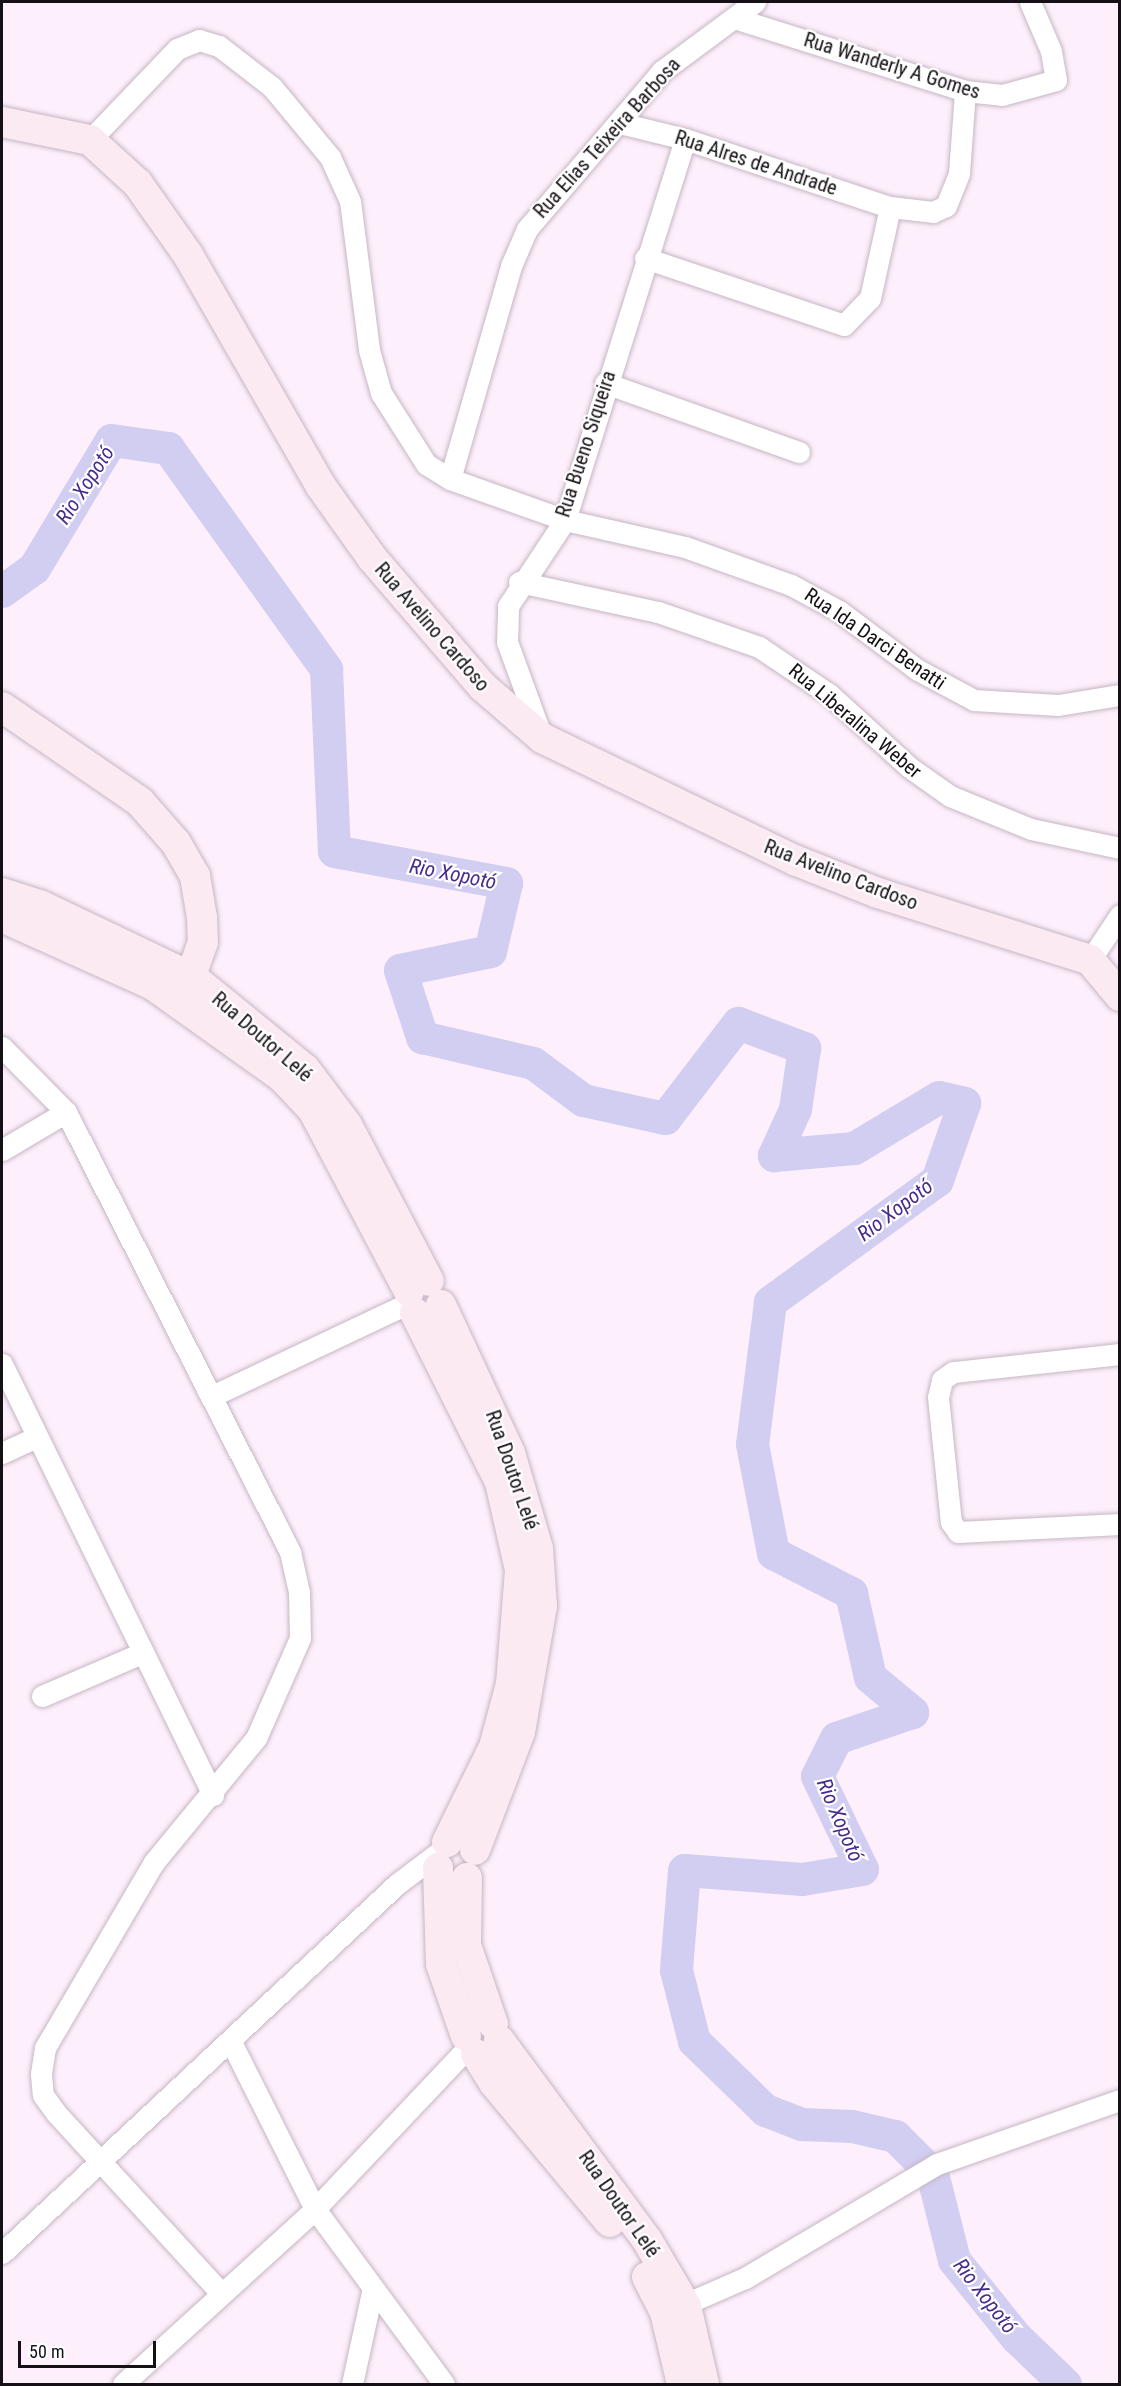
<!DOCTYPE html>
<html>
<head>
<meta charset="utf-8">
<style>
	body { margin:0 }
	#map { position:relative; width:1121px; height:2386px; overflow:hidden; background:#fdeffb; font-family:"Roboto Condensed",sans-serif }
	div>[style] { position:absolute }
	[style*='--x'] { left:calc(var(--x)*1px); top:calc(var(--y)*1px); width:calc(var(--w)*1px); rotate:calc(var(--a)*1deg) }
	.river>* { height:33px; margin:-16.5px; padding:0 16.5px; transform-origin:16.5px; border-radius:16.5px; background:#d2cef2 }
	.roads { filter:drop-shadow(0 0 2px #c6b6c4) drop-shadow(0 0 2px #c6b6c4) }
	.street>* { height:21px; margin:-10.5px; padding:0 10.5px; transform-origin:10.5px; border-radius:10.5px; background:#fff }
	.secondary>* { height:30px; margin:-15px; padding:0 15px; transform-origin:15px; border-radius:15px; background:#fceaf3 }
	span { translate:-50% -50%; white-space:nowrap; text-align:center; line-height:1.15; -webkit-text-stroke:4.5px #fff; paint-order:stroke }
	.street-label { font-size:20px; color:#151015 }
	.water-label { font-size:21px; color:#472b8d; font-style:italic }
	.frame { position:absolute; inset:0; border:3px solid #151015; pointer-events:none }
	.scale { position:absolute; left:18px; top:2341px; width:138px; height:27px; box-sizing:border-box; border:3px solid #151015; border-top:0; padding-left:8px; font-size:18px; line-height:21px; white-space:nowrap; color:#151015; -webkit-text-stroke:4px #fff; paint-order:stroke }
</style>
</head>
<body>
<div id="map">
	<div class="river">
		<div style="--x:2;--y:591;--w:39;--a:-36"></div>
		<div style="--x:34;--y:568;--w:149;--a:-59"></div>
		<div style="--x:111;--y:440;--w:58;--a:8"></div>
		<div style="--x:168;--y:448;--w:272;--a:54.4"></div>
		<div style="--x:326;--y:669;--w:182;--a:87.5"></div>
		<div style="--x:334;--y:851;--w:175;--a:10.5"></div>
		<div style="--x:506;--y:883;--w:70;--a:103.2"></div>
		<div style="--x:490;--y:951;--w:92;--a:168.1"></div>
		<div style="--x:400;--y:970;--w:71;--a:71.8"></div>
		<div style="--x:422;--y:1037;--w:114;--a:13.2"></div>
		<div style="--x:533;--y:1063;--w:62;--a:36.5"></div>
		<div style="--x:583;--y:1100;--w:84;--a:12.4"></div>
		<div style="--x:665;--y:1118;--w:120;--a:-52.5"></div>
		<div style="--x:738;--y:1023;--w:71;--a:20.7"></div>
		<div style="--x:804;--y:1048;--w:62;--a:98.4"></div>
		<div style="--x:795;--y:1109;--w:51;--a:114.5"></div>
		<div style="--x:774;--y:1155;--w:80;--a:-5"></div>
		<div style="--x:854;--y:1148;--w:99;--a:-31"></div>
		<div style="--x:939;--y:1097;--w:26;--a:13"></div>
		<div style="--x:964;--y:1103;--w:82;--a:109.3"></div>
		<div style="--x:937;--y:1180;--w:207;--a:143.9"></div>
		<div style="--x:770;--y:1302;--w:143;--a:97.2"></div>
		<div style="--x:752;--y:1444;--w:111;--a:79.1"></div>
		<div style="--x:773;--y:1553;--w:88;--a:27.1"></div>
		<div style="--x:851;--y:1593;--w:86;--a:77.3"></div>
		<div style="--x:870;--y:1677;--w:55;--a:39.8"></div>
		<div style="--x:912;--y:1712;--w:80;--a:161.1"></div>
		<div style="--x:836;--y:1738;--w:42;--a:116.6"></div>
		<div style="--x:817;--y:1776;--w:103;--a:64.2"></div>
		<div style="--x:862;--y:1869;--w:61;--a:170.5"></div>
		<div style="--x:802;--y:1879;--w:118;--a:-175.6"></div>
		<div style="--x:684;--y:1870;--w:100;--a:94.6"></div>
		<div style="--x:676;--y:1970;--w:73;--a:75.8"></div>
		<div style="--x:694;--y:2041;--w:99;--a:44.2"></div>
		<div style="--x:765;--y:2110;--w:39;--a:21"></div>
		<div style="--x:801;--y:2124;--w:51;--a:2.2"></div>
		<div style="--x:852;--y:2126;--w:44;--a:13.1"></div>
		<div style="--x:895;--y:2136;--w:52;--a:45"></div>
		<div style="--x:932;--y:2173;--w:90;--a:75.8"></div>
		<div style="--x:954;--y:2260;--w:99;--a:51.2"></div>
		<div style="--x:1016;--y:2337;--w:68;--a:43.8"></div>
	</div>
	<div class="roads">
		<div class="street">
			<div style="--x:734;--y:18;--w:242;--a:17.5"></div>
			<div style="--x:965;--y:91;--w:37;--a:6"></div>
			<div style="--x:1002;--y:95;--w:56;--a:-15.5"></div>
			<div style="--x:1056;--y:80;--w:29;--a:-100"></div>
			<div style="--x:1051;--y:51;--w:53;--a:-113.2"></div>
			<div style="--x:620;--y:123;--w:67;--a:13.8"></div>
			<div style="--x:685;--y:139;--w:216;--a:18.4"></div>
			<div style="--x:890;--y:207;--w:43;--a:6.6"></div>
			<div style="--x:933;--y:212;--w:14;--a:-25"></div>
			<div style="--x:946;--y:206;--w:35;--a:-68"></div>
			<div style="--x:959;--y:173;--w:82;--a:-85.8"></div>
			<div style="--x:90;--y:140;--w:126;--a:-46.3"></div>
			<div style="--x:177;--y:49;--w:24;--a:-22"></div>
			<div style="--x:199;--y:40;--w:21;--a:17"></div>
			<div style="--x:219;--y:46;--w:67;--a:37.7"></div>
			<div style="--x:272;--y:87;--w:91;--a:50.4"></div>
			<div style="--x:330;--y:157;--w:48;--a:65.6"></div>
			<div style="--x:350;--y:201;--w:150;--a:82.7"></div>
			<div style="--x:369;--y:350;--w:45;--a:74.4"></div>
			<div style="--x:381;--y:393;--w:84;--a:57.6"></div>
			<div style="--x:426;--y:464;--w:28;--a:32"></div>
			<div style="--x:450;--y:479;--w:122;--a:19.6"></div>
			<div style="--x:565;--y:520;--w:123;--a:12.7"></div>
			<div style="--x:685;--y:547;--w:113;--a:19.7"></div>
			<div style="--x:791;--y:585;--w:55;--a:28.4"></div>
			<div style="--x:839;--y:611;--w:99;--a:36.8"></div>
			<div style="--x:918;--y:670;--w:64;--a:28.2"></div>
			<div style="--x:974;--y:700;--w:84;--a:3.4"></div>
			<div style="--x:1058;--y:705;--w:63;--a:-9.2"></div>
			<div style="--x:645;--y:258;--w:210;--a:18.6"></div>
			<div style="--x:844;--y:325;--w:37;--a:-46"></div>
			<div style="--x:870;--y:298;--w:93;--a:-77.6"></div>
			<div style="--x:605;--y:383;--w:206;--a:19.6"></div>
			<div style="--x:450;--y:479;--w:222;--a:-74"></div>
			<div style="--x:511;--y:266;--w:40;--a:-66.6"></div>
			<div style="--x:527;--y:229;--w:208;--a:-49.5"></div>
			<div style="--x:662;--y:71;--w:116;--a:-36.6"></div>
			<div style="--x:519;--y:582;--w:142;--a:12.2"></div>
			<div style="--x:658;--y:612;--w:107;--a:19.1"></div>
			<div style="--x:759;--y:647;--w:84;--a:33.9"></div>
			<div style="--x:829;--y:694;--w:108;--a:42.4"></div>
			<div style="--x:909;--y:767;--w:50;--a:35.3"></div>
			<div style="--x:950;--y:796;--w:87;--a:22.2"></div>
			<div style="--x:1031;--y:829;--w:91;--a:12.1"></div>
			<div style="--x:540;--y:732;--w:96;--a:-110.1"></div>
			<div style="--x:507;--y:642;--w:36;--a:-88"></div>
			<div style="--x:508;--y:606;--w:103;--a:-56.5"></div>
			<div style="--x:565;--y:520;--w:399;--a:-72.5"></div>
			<div style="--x:1090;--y:960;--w:54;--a:-56.3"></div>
			<div style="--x:2;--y:1047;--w:91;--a:45.4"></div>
			<div style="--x:66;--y:1112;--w:494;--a:63"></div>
			<div style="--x:290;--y:1552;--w:41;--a:77.3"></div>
			<div style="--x:299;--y:1592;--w:46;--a:88.8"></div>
			<div style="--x:300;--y:1638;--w:109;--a:113.7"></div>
			<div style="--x:256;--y:1738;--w:161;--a:129.4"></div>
			<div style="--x:154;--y:1862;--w:216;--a:120.4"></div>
			<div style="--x:45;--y:2048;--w:26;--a:99"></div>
			<div style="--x:41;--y:2074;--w:21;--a:85"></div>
			<div style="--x:43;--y:2095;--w:22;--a:54"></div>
			<div style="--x:56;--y:2113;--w:244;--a:47.5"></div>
			<div style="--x:2;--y:1150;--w:74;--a:-30.7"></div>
			<div style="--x:1120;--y:1354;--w:168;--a:173.8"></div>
			<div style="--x:953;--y:1372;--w:14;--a:144"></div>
			<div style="--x:942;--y:1380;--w:17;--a:103"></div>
			<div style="--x:938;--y:1397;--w:126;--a:84.1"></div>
			<div style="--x:951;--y:1522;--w:12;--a:55"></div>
			<div style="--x:958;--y:1532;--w:162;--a:-2.8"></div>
			<div style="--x:2;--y:1364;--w:480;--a:63.9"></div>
			<div style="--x:212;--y:1396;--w:216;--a:-25.3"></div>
			<div style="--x:2;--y:1453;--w:38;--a:-25"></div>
			<div style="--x:42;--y:1696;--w:109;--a:-23.3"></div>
			<div style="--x:232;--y:2044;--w:185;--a:63.3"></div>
			<div style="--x:315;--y:2209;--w:217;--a:53.6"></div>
			<div style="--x:2;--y:2253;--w:541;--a:-43.05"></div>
			<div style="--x:397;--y:1884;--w:51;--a:-37.1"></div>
			<div style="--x:674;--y:2309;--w:77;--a:-23.6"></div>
			<div style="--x:745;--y:2278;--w:223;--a:-30.7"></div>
			<div style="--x:937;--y:2164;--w:194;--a:-19.3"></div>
			<div style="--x:123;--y:2384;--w:260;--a:-42.3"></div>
			<div style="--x:315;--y:2209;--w:223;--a:-46.6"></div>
			<div style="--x:352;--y:2384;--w:94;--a:-77.7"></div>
		</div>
		<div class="secondary">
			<div style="--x:2;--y:122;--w:90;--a:11.6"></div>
			<div style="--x:90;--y:140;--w:65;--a:42.5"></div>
			<div style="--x:138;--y:184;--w:87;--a:54.8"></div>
			<div style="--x:188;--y:255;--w:265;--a:60.1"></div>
			<div style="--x:320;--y:485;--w:90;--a:54.5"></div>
			<div style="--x:372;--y:558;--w:170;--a:49.3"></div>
			<div style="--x:483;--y:687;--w:78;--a:40.8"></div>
			<div style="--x:542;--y:738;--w:283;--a:25.8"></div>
			<div style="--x:797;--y:861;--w:87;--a:21.6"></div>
			<div style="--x:878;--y:893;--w:222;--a:17.5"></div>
			<div style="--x:1090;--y:960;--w:47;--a:50.2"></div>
			<div style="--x:2;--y:707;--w:168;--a:34.5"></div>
			<div style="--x:140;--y:802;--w:55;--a:48.7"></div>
			<div style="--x:176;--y:843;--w:38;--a:60"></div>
			<div style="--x:195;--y:876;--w:43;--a:80.5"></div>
			<div style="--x:202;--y:918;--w:24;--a:88"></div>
			<div style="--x:203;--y:942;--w:56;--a:109.7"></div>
			<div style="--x:2;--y:893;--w:40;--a:18"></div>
			<div style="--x:40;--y:905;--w:170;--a:25.5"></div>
			<div style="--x:193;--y:978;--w:144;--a:39.1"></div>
			<div style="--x:305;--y:1069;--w:70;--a:53.1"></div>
			<div style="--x:347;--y:1125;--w:176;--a:62.3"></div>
			<div style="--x:2;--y:917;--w:166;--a:24.2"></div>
			<div style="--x:153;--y:985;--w:158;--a:35.5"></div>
			<div style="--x:282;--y:1077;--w:45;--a:46.8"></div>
			<div style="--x:313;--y:1110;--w:205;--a:62.1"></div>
			<div style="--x:441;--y:1305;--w:163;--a:65"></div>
			<div style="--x:510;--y:1453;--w:100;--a:73.7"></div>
			<div style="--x:538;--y:1549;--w:57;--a:86"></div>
			<div style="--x:542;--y:1606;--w:128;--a:99.9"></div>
			<div style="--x:520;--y:1732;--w:126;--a:110.9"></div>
			<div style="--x:415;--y:1313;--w:189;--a:63.3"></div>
			<div style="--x:500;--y:1482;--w:90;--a:77.2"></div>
			<div style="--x:520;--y:1570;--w:114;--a:94.5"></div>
			<div style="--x:511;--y:1684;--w:65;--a:105.1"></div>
			<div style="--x:494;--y:1747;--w:106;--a:116.3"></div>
			<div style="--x:438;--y:1868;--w:96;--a:88.2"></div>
			<div style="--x:441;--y:1964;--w:76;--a:70.9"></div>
			<div style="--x:467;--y:1878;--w:67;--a:90.9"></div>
			<div style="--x:466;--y:1945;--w:83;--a:71.1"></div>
			<div style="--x:499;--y:2040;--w:249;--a:53.5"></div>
			<div style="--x:647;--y:2240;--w:77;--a:59.4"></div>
			<div style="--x:686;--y:2306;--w:80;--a:77"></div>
			<div style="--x:476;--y:2054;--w:34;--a:58"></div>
			<div style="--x:494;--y:2083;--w:181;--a:50.2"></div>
			<div style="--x:647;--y:2277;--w:39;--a:63"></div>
			<div style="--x:665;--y:2312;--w:74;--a:76.7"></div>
		</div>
	</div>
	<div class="street-label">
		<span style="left:892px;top:66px;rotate:17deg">Rua Wanderly A Gomes</span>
		<span style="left:607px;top:138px;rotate:-48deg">Rua Elias Teixeira Barbosa</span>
		<span style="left:756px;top:163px;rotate:18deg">Rua Alres de Andrade</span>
		<span style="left:586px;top:444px;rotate:-72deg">Rua Bueno Siqueira</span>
		<span style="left:432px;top:627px;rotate:49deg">Rua Avelino Cardoso</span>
		<span style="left:875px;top:639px;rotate:34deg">Rua Ida Darci Benatti</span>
		<span style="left:855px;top:721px;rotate:40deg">Rua Liberalina Weber</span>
		<span style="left:841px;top:875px;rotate:21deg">Rua Avelino Cardoso</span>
		<span style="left:262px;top:1037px;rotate:41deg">Rua Doutor Lelé</span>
		<span style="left:512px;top:1470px;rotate:71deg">Rua Doutor Lelé</span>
		<span style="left:619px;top:2204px;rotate:55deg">Rua Doutor Lelé</span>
	</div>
	<div class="water-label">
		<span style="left:85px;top:485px;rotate:-57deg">Rio Xopotó</span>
		<span style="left:453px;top:874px;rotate:11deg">Rio Xopotó</span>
		<span style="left:895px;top:1210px;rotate:-37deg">Rio Xopotó</span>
		<span style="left:840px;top:1820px;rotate:67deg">Rio Xopotó</span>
		<span style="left:985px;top:2296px;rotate:52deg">Rio Xopotó</span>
	</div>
	<div class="frame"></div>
	<div class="scale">50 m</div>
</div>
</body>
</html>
